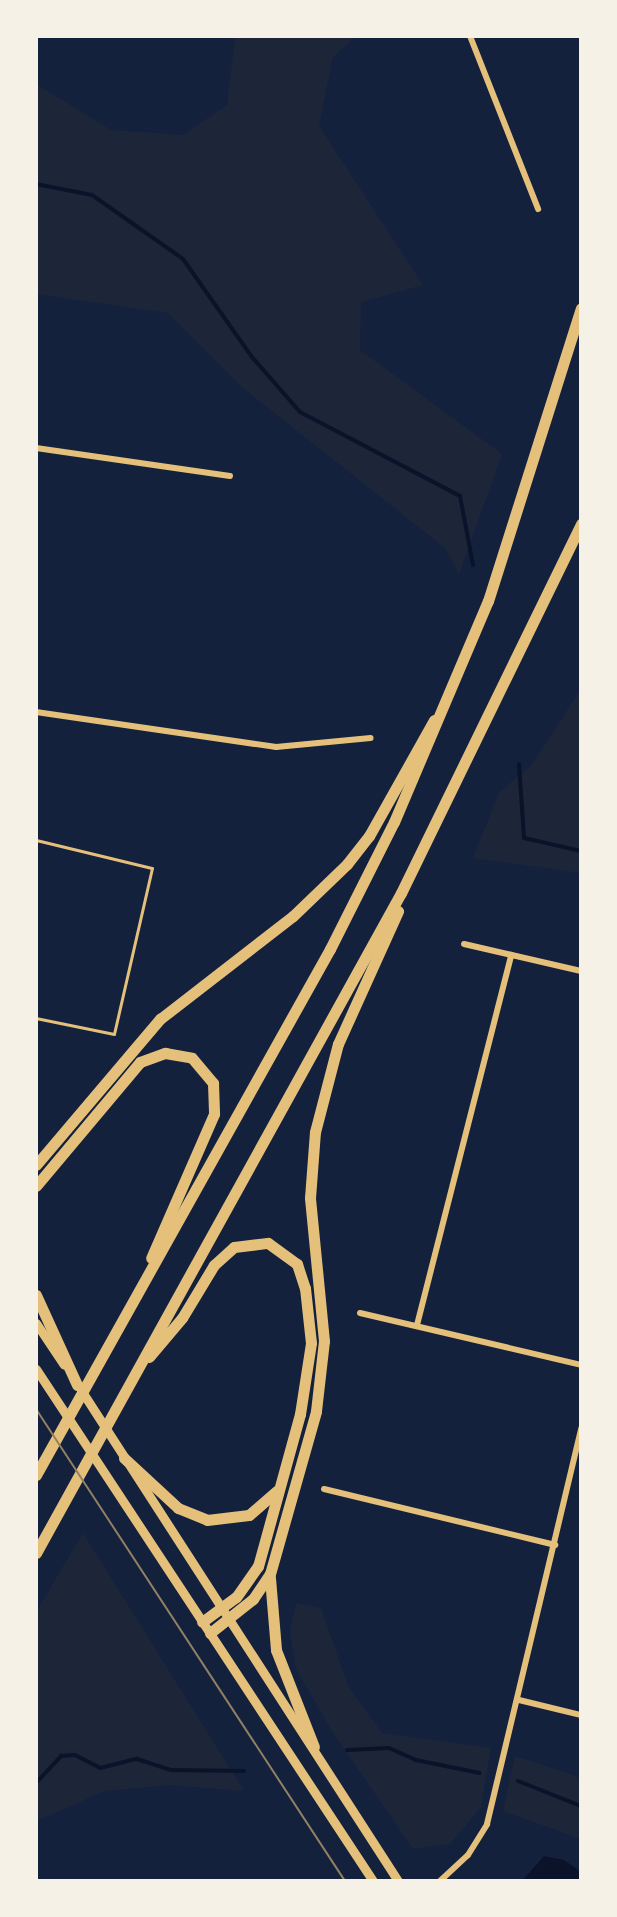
<!DOCTYPE html>
<html>
<head>
<meta charset="utf-8">
<style>
	body { margin:0 }
	#map { position:relative; width:617px; height:1917px; overflow:hidden; background:#14213d; font-family:Ubuntu,sans-serif }
	div>[style] { position:absolute }
	[style*='--x'] { left:calc(var(--x)*1px); top:calc(var(--y)*1px); width:calc(var(--w)*1px); rotate:calc(var(--a)*1deg) }
	.green>* { inset:0; background:#1d2539 }
	.water>* { inset:0; background:#0b132b }
	.stream>* { height:4px; margin:-2px; padding:0 2px; transform-origin:2px; border-radius:2px; background:#0b132b }
	.service>* { height:3px; margin:-1.5px; padding:0 1.5px; transform-origin:1.5px; border-radius:1.5px; background:#e5c07b }
	.minor>* { height:6px; margin:-3px; padding:0 3px; transform-origin:3px; border-radius:3px; background:#e5c07b }
	.secondary>* { height:9px; margin:-4.5px; padding:0 4.5px; transform-origin:4.5px; border-radius:4.5px; background:#e5c07b }
	.motorway>* { height:11px; margin:-5.5px; padding:0 5.5px; transform-origin:5.5px; border-radius:5.5px; background:#e5c07b }
	.tram>* { height:2px; margin:-1px; padding:0 1px; transform-origin:1px; border-radius:1px; background:#918062 }
	span { translate:-50% -50%; white-space:nowrap; text-align:center; line-height:1.15; -webkit-text-stroke:7px #f6f1e7; paint-order:stroke }
	.frame { position:absolute; inset:0; border:38px solid #f6f1e7; pointer-events:none }
</style>
</head>
<body>
<div id="map">
	<div class="green">
		<div style="clip-path:polygon(235px 36px,356px 36px,333px 57px,319px 126px,423px 285px,361px 302px,360px 350px,502px 454px,459px 574px,445px 548px,243px 388px,168px 313px,36px 294px,36px 84px,111px 130px,183px 135px,227px 105px)"></div>
		<div style="clip-path:polygon(581px 689px,581px 873px,473px 858px,499px 793px,532px 764px)"></div>
		<div style="clip-path:polygon(83px 1533px,244px 1791px,170px 1785px,105px 1791px,36px 1821px,36px 1612px)"></div>
		<div style="clip-path:polygon(296px 1603px,321px 1608px,348px 1686px,382px 1733px,491px 1748px,481px 1807px,450px 1844px,413px 1849px,332px 1731px,296px 1669px,290px 1632px)"></div>
		<div style="clip-path:polygon(515px 1756px,581px 1778px,581px 1839px,503px 1811px)"></div>
	</div>
	<div class="water">
		<div style="clip-path:polygon(544px 1856px,564px 1860px,580px 1871px,581px 1881px,522px 1881px)"></div>
	</div>
	<div class="stream">
		<div style="--x:36;--y:184;--w:57;--a:11.1"></div>
		<div style="--x:92;--y:195;--w:111;--a:35.1"></div>
		<div style="--x:183;--y:259;--w:120;--a:54.9"></div>
		<div style="--x:252;--y:357;--w:73;--a:48.9"></div>
		<div style="--x:300;--y:412;--w:181;--a:27.7"></div>
		<div style="--x:460;--y:496;--w:70;--a:79.3"></div>
		<div style="--x:519;--y:764;--w:74;--a:86.1"></div>
		<div style="--x:524;--y:838;--w:58;--a:12.8"></div>
		<div style="--x:347;--y:1750;--w:42;--a:-2.7"></div>
		<div style="--x:389;--y:1748;--w:30;--a:24"></div>
		<div style="--x:416;--y:1760;--w:65;--a:11.5"></div>
		<div style="--x:518;--y:1781;--w:68;--a:21.6"></div>
		<div style="--x:36;--y:1783;--w:37;--a:-47"></div>
		<div style="--x:61;--y:1756;--w:14;--a:-4"></div>
		<div style="--x:75;--y:1755;--w:28;--a:27"></div>
		<div style="--x:100;--y:1768;--w:38;--a:-14"></div>
		<div style="--x:137;--y:1759;--w:36;--a:18"></div>
		<div style="--x:171;--y:1770;--w:73;--a:0.8"></div>
	</div>
	<div class="service">
		<div style="--x:36;--y:840;--w:119;--a:13.6"></div>
		<div style="--x:152;--y:868;--w:170;--a:102.9"></div>
		<div style="--x:114;--y:1034;--w:80;--a:-168.4"></div>
	</div>
	<div class="minor">
		<div style="--x:470;--y:36;--w:186;--a:68.5"></div>
		<div style="--x:36;--y:448;--w:196;--a:8.2"></div>
		<div style="--x:36;--y:712;--w:243;--a:8.3"></div>
		<div style="--x:276;--y:747;--w:95;--a:-5.4"></div>
		<div style="--x:464;--y:944;--w:120;--a:13"></div>
		<div style="--x:360;--y:1313;--w:227;--a:13.2"></div>
		<div style="--x:417;--y:1325;--w:382;--a:-75.7"></div>
		<div style="--x:324;--y:1489;--w:238;--a:13.6"></div>
		<div style="--x:519;--y:1700;--w:64;--a:13.6"></div>
		<div style="--x:440;--y:1881;--w:38;--a:-43"></div>
		<div style="--x:468;--y:1855;--w:36;--a:-58"></div>
		<div style="--x:487;--y:1824;--w:407;--a:-76.6"></div>
	</div>
	<div class="secondary">
		<div style="--x:36;--y:1323;--w:50;--a:56.3"></div>
		<div style="--x:36;--y:1369;--w:613;--a:56.65"></div>
		<div style="--x:81;--y:1390;--w:584;--a:57.15"></div>
	</div>
	<div class="motorway">
		<div style="--x:36;--y:1165;--w:192;--a:-49.7"></div>
		<div style="--x:160;--y:1019;--w:168;--a:-37.8"></div>
		<div style="--x:293;--y:916;--w:75;--a:-43.9"></div>
		<div style="--x:347;--y:864;--w:36;--a:-52"></div>
		<div style="--x:369;--y:836;--w:133;--a:-60.7"></div>
		<div style="--x:36;--y:1186;--w:162;--a:-50"></div>
		<div style="--x:140;--y:1062;--w:27;--a:-20"></div>
		<div style="--x:165;--y:1053;--w:27;--a:10"></div>
		<div style="--x:192;--y:1058;--w:33;--a:50"></div>
		<div style="--x:213;--y:1083;--w:31;--a:88"></div>
		<div style="--x:214;--y:1114;--w:157;--a:113.6"></div>
		<div style="--x:36;--y:1295;--w:99;--a:65.5"></div>
		<div style="--x:149;--y:1357;--w:51;--a:-49.8"></div>
		<div style="--x:182;--y:1318;--w:62;--a:-58.9"></div>
		<div style="--x:214;--y:1265;--w:27;--a:-42"></div>
		<div style="--x:234;--y:1247;--w:34;--a:-7"></div>
		<div style="--x:268;--y:1243;--w:36;--a:36"></div>
		<div style="--x:297;--y:1264;--w:25;--a:72"></div>
		<div style="--x:305;--y:1288;--w:55;--a:83.8"></div>
		<div style="--x:311;--y:1343;--w:72;--a:98.8"></div>
		<div style="--x:300;--y:1414;--w:158;--a:105.4"></div>
		<div style="--x:258;--y:1566;--w:38;--a:125"></div>
		<div style="--x:236;--y:1597;--w:42;--a:143.7"></div>
		<div style="--x:124;--y:1458;--w:74;--a:42.8"></div>
		<div style="--x:178;--y:1508;--w:31;--a:22"></div>
		<div style="--x:207;--y:1520;--w:42;--a:-6.8"></div>
		<div style="--x:249;--y:1515;--w:37;--a:-41"></div>
		<div style="--x:36;--y:1475;--w:603;--a:-60.8"></div>
		<div style="--x:330;--y:949;--w:142;--a:-63.3"></div>
		<div style="--x:394;--y:822;--w:240;--a:-67"></div>
		<div style="--x:488;--y:601;--w:307;--a:-72.4"></div>
		<div style="--x:36;--y:1553;--w:754;--a:-61.06"></div>
		<div style="--x:401;--y:893;--w:411;--a:-64"></div>
		<div style="--x:270;--y:1578;--w:72;--a:85.2"></div>
		<div style="--x:276;--y:1650;--w:104;--a:68.6"></div>
		<div style="--x:210;--y:1633;--w:55;--a:-38.3"></div>
		<div style="--x:253;--y:1599;--w:30;--a:-56"></div>
		<div style="--x:270;--y:1574;--w:169;--a:-74.2"></div>
		<div style="--x:316;--y:1411;--w:70;--a:-83.5"></div>
		<div style="--x:324;--y:1341;--w:144;--a:-95.6"></div>
		<div style="--x:310;--y:1198;--w:66;--a:-85.7"></div>
		<div style="--x:315;--y:1132;--w:91;--a:-75.4"></div>
		<div style="--x:338;--y:1044;--w:146;--a:-65.7"></div>
	</div>
	<div class="tram">
		<div style="--x:36;--y:1409;--w:564;--a:56.79"></div>
	</div>
	<div class="frame"></div>
</div>
</body>
</html>
